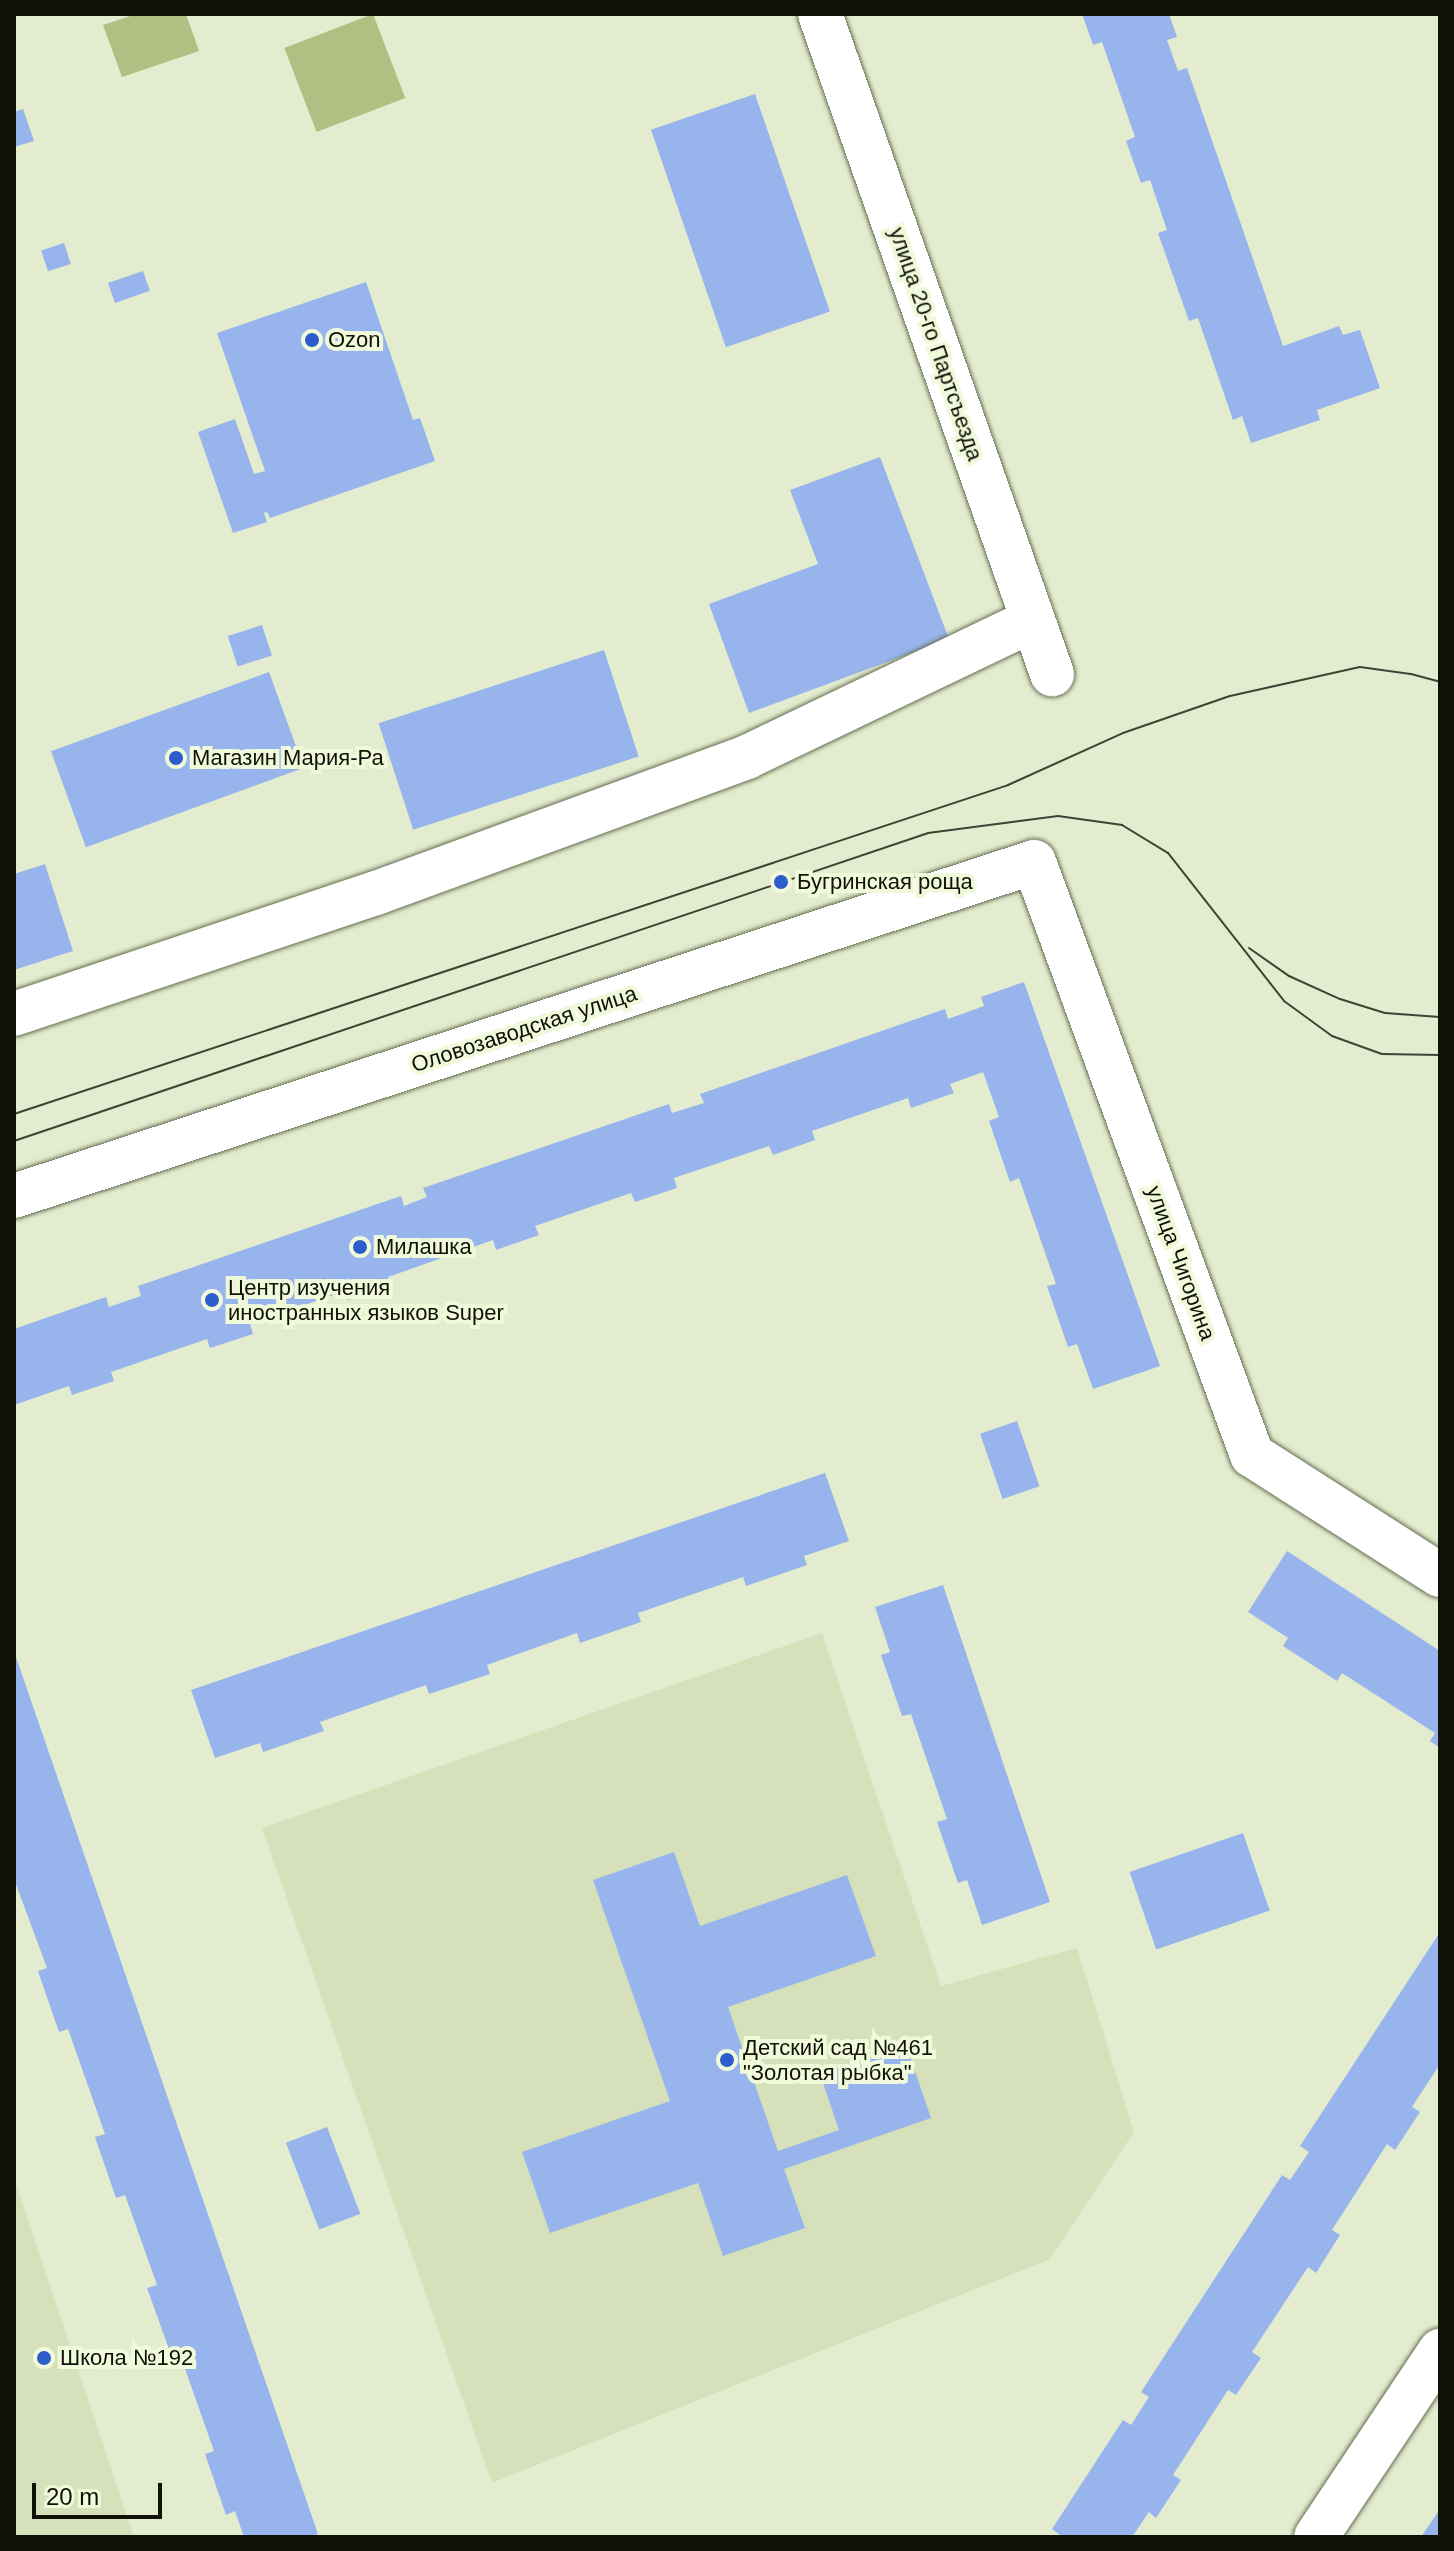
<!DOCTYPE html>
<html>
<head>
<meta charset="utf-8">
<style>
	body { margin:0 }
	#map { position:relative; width:1454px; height:2551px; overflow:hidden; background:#e3ecce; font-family:Helvetica,sans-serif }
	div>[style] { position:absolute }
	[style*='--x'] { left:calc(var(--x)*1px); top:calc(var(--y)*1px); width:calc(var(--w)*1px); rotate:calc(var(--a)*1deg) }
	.built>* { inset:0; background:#d6e1bc }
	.green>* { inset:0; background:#b0bf82; transform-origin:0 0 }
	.building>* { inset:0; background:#98b4ec; transform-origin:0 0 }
	.roads { filter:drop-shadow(0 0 2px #666d53) drop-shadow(0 0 2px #666d53) }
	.street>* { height:44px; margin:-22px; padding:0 22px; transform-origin:22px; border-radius:22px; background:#fff }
	.secondary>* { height:44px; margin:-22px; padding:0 22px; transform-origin:22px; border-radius:22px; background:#fff }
	.tram>* { height:2px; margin:-1px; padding:0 1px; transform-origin:1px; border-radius:1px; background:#3f4234 }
	.dots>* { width:22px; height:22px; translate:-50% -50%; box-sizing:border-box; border:4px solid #f1f9db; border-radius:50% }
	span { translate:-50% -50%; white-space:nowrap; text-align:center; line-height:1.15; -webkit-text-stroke:8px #f1f9db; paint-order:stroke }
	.poi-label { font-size:22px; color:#101208 }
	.left { translate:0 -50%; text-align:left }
	.street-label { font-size:22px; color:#101208 }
	.frame { position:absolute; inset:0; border:16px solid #101208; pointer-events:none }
	.scale { position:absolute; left:32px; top:2483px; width:130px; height:36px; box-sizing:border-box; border:4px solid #101208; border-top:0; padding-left:10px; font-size:24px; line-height:28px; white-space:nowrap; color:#101208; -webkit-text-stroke:6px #f1f9db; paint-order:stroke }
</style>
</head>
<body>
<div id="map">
	<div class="built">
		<div style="clip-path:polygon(822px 1633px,941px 1986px,1077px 1948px,1134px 2132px,1050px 2259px,492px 2483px,262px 1828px)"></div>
		<div style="clip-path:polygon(14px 2178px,134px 2537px,14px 2537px)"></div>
	</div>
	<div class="green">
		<div style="clip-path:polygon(136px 14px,186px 14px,199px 51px,122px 77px,103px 25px)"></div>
		<div style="left:373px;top:14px;width:90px;height:95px;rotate:69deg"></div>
	</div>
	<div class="building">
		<div style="clip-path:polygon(1082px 14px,1169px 14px,1177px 37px,1167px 40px,1178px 71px,1187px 68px,1283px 346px,1339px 326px,1343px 335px,1360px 330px,1380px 388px,1317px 410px,1320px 420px,1251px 443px,1242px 416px,1233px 420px,1198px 318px,1189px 321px,1158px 233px,1167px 230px,1150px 180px,1141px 183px,1126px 141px,1135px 137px,1102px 42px,1093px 45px)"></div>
		<div style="left:755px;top:94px;width:230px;height:110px;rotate:71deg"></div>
		<div style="clip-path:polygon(23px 109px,34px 141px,14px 147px,14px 112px)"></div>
		<div style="left:64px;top:243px;width:22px;height:24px;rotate:72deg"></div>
		<div style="left:143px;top:271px;width:21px;height:37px;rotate:71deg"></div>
		<div style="clip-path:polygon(366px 282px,413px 420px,420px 418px,435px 461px,270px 518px,267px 512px,264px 513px,267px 522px,233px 533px,198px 432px,235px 419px,254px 474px,265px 471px,217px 333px)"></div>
		<div style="clip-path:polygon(880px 457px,949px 639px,749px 713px,709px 604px,818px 564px,790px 490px)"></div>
		<div style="left:262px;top:625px;width:32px;height:36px;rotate:72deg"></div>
		<div style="left:604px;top:650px;width:112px;height:237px;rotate:72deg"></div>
		<div style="left:269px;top:672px;width:102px;height:232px;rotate:70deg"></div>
		<div style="clip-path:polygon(45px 864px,73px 951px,14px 970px,14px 874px)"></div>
		<div style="clip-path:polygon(1024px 982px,1160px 1366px,1093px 1389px,1077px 1344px,1068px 1347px,1047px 1286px,1056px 1284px,1019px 1178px,1010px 1182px,989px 1121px,999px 1117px,983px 1072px,950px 1084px,954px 1093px,911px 1108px,908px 1098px,812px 1131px,815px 1140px,773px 1155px,769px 1146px,674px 1178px,677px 1188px,635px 1202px,631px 1193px,535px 1226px,539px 1235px,496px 1250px,493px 1240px,388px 1277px,391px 1286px,348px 1300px,345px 1291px,250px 1324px,253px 1334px,210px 1348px,207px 1339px,111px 1372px,114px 1381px,72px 1395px,69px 1386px,14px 1405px,14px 1329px,106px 1297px,109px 1307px,141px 1296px,138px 1286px,401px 1196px,404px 1206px,427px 1197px,423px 1188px,669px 1104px,672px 1113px,704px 1103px,700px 1094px,945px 1009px,948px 1019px,984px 1006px,981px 997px)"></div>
		<div style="left:1017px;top:1421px;width:69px;height:39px;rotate:71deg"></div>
		<div style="clip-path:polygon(825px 1473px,849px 1541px,804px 1556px,807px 1565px,746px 1586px,743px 1577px,638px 1613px,641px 1622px,580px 1643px,577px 1633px,487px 1665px,490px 1674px,429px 1694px,426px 1685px,320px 1722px,324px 1731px,263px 1752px,260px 1743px,215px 1758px,191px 1690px)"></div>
		<div style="clip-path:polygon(1287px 1551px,1440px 1651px,1440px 1748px,1430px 1741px,1435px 1733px,1342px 1673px,1337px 1681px,1283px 1646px,1288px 1638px,1248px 1612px)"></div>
		<div style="clip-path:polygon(943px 1585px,1050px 1902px,982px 1925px,967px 1880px,958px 1883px,937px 1822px,947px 1819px,911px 1714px,902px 1716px,881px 1655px,890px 1652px,875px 1607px)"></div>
		<div style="clip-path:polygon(15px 1654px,318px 2534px,309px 2537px,244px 2537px,235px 2511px,226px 2515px,205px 2454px,214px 2451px,177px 2346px,169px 2349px,147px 2288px,157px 2285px,125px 2195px,116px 2198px,95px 2137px,105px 2134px,68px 2029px,59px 2032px,38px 1971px,47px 1968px,14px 1879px)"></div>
		<div style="left:1243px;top:1833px;width:82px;height:120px;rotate:71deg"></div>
		<div style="clip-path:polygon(674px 1852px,700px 1926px,847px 1875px,876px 1956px,728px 2007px,778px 2151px,839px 2130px,820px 2074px,906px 2045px,931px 2118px,784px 2169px,805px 2228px,723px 2256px,698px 2183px,550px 2233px,522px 2152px,670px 2101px,593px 1880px)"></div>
		<div style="clip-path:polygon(1440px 1932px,1440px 2064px,1412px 2107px,1420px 2112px,1395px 2150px,1387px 2144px,1332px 2230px,1340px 2235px,1316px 2273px,1308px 2267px,1252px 2352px,1261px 2358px,1236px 2395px,1228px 2390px,1173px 2475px,1181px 2480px,1156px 2518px,1149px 2512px,1132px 2537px,1063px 2537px,1052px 2529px,1123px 2420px,1131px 2425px,1149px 2397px,1141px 2392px,1282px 2175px,1290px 2180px,1309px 2152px,1300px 2146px)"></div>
		<div style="left:327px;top:2127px;width:93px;height:44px;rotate:69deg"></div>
		<div style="clip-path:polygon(1440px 2509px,1440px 2537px,1421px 2537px)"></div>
	</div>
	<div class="roads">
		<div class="street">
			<div style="--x:820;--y:14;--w:700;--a:70.63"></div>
			<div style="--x:1034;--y:862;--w:632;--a:69.82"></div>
			<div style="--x:1252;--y:1455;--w:223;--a:32.6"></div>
			<div style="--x:14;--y:1014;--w:382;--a:-18.5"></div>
			<div style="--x:376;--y:893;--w:395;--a:-20.1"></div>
			<div style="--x:747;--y:757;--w:317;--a:-25.6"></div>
			<div style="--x:1316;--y:2537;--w:224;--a:-56.3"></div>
		</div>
		<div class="secondary">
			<div style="--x:14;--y:1196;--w:1073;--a:-18.13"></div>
		</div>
	</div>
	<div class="tram">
		<div style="--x:1249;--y:948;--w:49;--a:35"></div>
		<div style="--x:1289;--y:976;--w:56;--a:24.3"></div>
		<div style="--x:1340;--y:999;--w:47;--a:17.3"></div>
		<div style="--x:1385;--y:1013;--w:55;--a:4.2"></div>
		<div style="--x:14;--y:1114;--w:1047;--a:-18.31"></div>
		<div style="--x:1008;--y:785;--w:126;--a:-24.3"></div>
		<div style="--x:1123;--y:733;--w:113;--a:-19.1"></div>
		<div style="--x:1230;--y:696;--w:133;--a:-12.6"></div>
		<div style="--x:1360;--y:667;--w:51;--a:7.8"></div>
		<div style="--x:1411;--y:674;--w:30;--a:15"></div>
		<div style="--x:14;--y:1141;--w:964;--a:-18.62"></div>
		<div style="--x:928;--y:833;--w:131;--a:-7.5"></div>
		<div style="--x:1058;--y:816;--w:65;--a:8"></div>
		<div style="--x:1122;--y:825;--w:54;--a:31.3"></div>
		<div style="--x:1168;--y:853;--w:188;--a:51.9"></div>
		<div style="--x:1284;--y:1001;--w:59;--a:36.1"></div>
		<div style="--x:1332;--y:1036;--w:53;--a:19.8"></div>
		<div style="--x:1382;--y:1054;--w:58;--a:1"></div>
	</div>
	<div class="dots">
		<div style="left:312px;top:340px;background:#2d5ccb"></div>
		<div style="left:176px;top:758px;background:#2d5ccb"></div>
		<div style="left:781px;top:882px;background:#2d5ccb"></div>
		<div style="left:360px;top:1247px;background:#2d5ccb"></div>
		<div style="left:212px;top:1300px;background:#2d5ccb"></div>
		<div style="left:727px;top:2060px;background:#2d5ccb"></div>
		<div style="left:44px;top:2358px;background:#2d5ccb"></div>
	</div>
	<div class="poi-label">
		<span class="left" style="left:328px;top:340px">Ozon</span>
		<span class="left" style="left:192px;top:758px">Магазин Мария-Ра</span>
		<span class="left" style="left:797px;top:882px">Бугринская роща</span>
		<span class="left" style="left:376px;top:1247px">Милашка</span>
		<span class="left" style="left:228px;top:1300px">Центр изучения<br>иностранных языков Super</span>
		<span class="left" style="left:743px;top:2060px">Детский сад №461<br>"Золотая рыбка"</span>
		<span class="left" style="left:60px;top:2358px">Школа №192</span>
	</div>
	<div class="street-label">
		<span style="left:936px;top:344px;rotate:71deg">улица 20-го Партсъезда</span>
		<span style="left:524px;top:1029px;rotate:-18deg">Оловозаводская улица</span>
		<span style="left:1181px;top:1263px;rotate:70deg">улица Чигорина</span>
	</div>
	<div class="frame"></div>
	<div class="scale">20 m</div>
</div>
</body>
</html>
